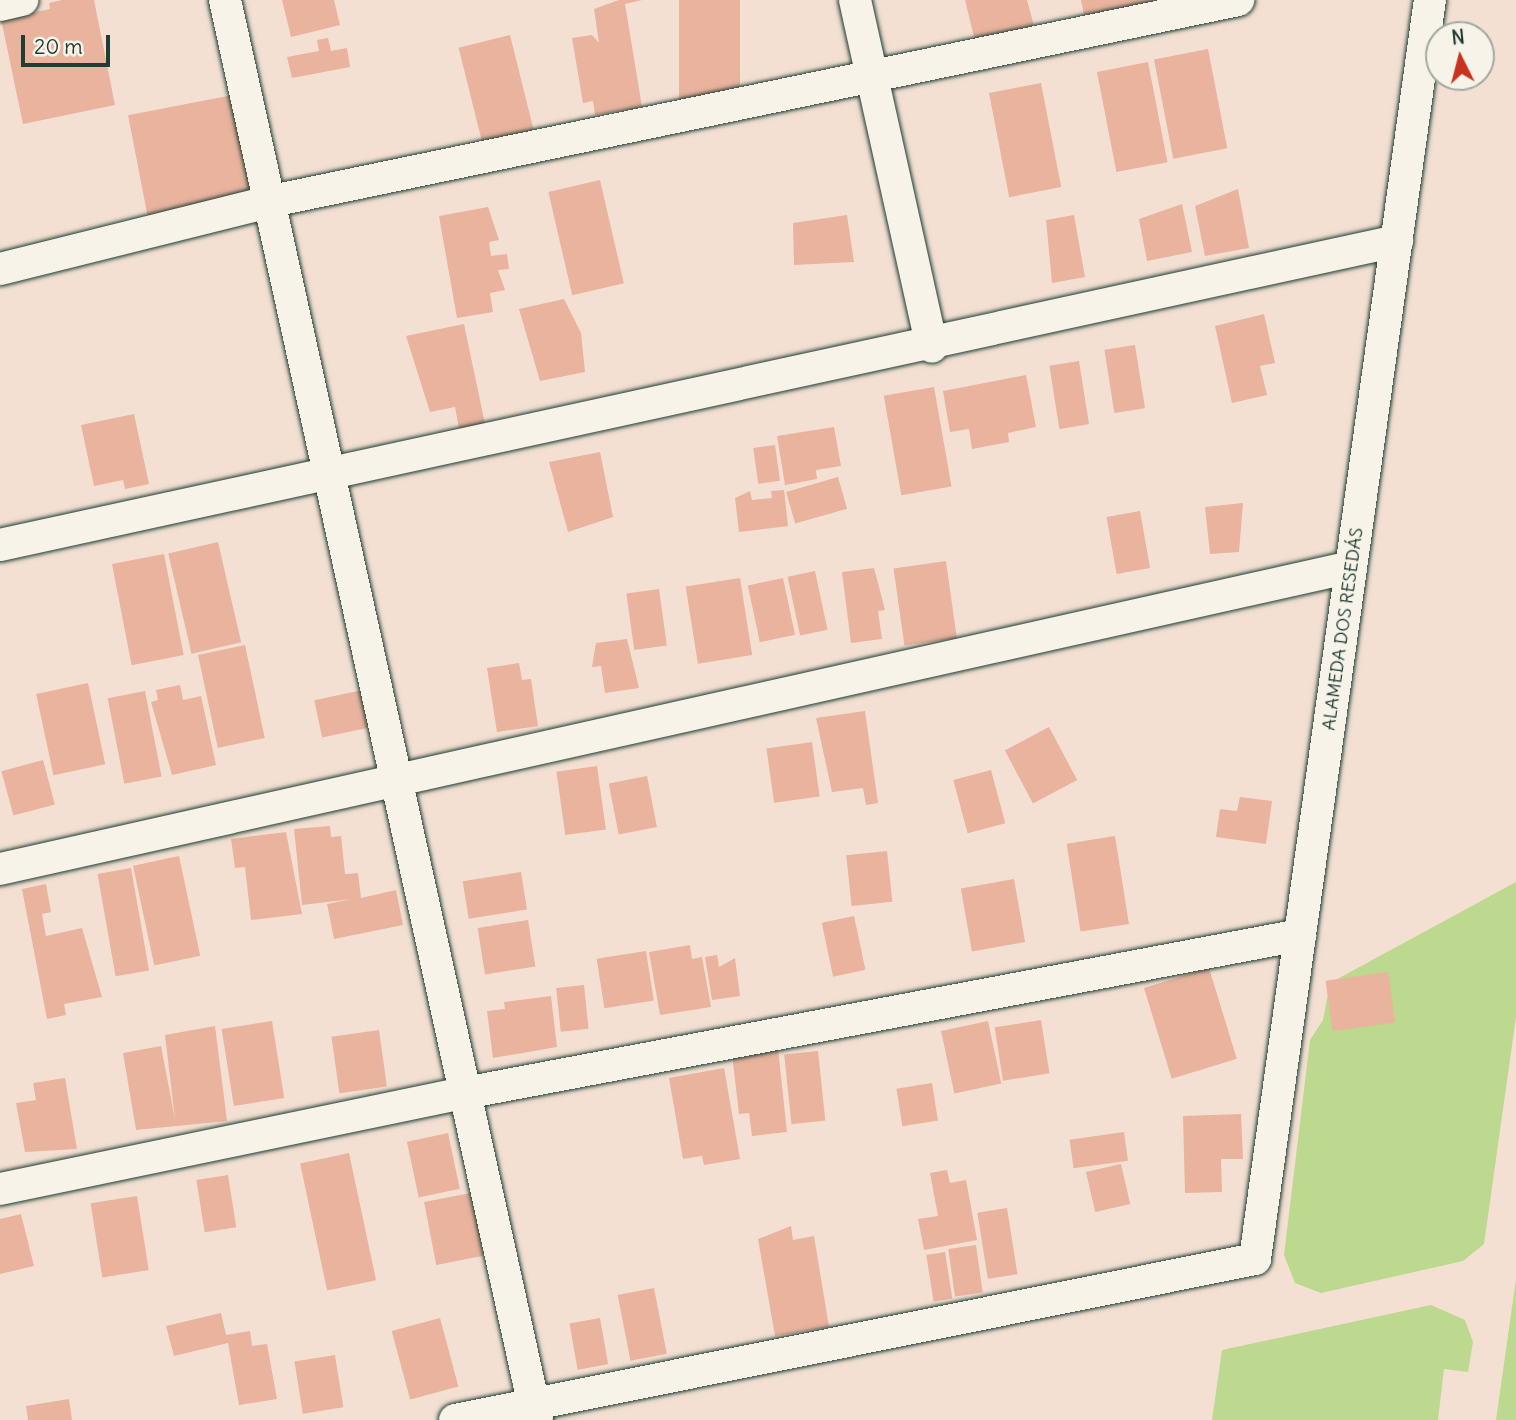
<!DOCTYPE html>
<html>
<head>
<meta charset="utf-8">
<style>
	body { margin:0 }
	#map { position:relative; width:1516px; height:1420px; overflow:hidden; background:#f3e0d2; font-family:Delius,sans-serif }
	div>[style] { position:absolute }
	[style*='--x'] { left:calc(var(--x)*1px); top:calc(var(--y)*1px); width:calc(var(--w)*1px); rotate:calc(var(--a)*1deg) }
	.green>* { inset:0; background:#bdd88f }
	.building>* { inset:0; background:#e9b39e; transform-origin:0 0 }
	.roads { filter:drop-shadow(0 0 2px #1f3d34) drop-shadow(0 0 2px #1f3d34) }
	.street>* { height:32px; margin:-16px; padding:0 16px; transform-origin:16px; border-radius:16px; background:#f7f3e8 }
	span { translate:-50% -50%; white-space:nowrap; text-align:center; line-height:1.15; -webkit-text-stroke:5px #f7f3e8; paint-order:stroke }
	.street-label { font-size:18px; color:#1f3d34 }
	.north { position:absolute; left:1425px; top:21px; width:70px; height:70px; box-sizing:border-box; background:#f7f3e8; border:2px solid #a1aaa0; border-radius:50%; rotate:354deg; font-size:19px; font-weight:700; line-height:28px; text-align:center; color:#1f3d34 }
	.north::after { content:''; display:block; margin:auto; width:24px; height:32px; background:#c8321e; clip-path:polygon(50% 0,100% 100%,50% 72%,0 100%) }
	.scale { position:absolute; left:21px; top:35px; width:89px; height:32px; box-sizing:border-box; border:4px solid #1f3d34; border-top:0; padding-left:9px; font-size:21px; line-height:24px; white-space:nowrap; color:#1f3d34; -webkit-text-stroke:5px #f7f3e8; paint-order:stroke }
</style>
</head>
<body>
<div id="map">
	<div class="green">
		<div style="clip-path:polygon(1516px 882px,1516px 1017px,1484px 1244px,1463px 1261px,1321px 1293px,1295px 1283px,1284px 1255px,1310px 1040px,1323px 1020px,1330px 983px)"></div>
		<div style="clip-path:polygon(1516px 1279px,1516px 1420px,1496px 1420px)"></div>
		<div style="clip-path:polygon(1431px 1305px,1465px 1320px,1473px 1342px,1468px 1372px,1444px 1369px,1438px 1420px,1212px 1420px,1222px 1350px)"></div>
	</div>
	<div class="building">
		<div style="clip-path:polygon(62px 0,94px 0,115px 105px,23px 124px,1px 19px,50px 9px,49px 3px)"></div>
		<div style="clip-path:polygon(282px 0,334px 0,340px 25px,291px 37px)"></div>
		<div style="clip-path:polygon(619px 0,642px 0,625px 4px,642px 107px,595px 115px,593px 101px,583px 103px,572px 38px,592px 35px,599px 43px,594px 9px)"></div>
		<div style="left:679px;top:0;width:61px;height:101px"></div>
		<div style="clip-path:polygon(965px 0,1027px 0,1034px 26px,975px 41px)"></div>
		<div style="clip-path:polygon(1081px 0,1169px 0,1085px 20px)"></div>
		<div style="left:510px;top:35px;width:102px;height:53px;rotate:76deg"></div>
		<div style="clip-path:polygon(328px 38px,331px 51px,347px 48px,350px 67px,292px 78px,287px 57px,319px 51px,317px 40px)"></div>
		<div style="left:1208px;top:49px;width:101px;height:55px;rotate:79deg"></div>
		<div style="left:1148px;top:62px;width:102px;height:52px;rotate:79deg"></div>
		<div style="left:1041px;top:83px;width:106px;height:53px;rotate:79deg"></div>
		<div style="left:238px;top:94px;width:107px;height:112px;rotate:79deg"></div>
		<div style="left:600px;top:180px;width:106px;height:53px;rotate:77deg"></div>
		<div style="clip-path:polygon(1238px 189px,1249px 248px,1205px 256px,1195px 206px)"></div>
		<div style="clip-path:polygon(1182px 204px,1192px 252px,1147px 261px,1139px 219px)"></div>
		<div style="clip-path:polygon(488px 207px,499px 240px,489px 242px,491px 256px,507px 254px,509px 269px,498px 270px,505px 290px,490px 293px,493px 312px,457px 318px,439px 216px)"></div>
		<div style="clip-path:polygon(847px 215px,854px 262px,794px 265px,793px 223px)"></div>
		<div style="clip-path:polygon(1074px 215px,1085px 277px,1052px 283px,1046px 220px)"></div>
		<div style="clip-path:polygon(564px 299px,581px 333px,585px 372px,540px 381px,519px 309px)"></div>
		<div style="clip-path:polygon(1264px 314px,1275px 363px,1260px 366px,1267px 395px,1232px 403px,1215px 326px)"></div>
		<div style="clip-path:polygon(464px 324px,485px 424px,459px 429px,455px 407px,430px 412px,406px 336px)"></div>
		<div style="left:1135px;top:345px;width:64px;height:31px;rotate:81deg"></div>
		<div style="left:1079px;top:361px;width:64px;height:30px;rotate:81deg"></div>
		<div style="clip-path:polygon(1026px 375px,1036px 427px,1008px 433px,1009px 442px,972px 449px,969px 429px,950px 432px,943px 391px)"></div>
		<div style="left:934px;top:387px;width:101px;height:51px;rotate:80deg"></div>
		<div style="clip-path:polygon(134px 414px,149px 484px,125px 489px,123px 480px,94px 486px,81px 425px)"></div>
		<div style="clip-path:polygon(834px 427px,841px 466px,816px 470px,817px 479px,785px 485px,777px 436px)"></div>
		<div style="left:775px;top:445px;width:36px;height:22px;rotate:82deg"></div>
		<div style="clip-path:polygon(600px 452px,613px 517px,568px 532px,549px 462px)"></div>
		<div style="left:838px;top:477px;width:33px;height:54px;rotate:74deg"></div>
		<div style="clip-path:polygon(784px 490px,788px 526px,739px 532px,735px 498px,750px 491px,752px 500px,772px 498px,771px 491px)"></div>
		<div style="clip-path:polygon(1243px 503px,1239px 552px,1210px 554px,1205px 507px)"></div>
		<div style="left:1140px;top:511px;width:58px;height:34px;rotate:80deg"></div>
		<div style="left:218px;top:542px;width:103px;height:51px;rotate:77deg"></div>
		<div style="left:164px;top:554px;width:103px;height:53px;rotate:79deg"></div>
		<div style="left:946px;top:561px;width:78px;height:53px;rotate:82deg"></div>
		<div style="clip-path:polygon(874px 568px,885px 610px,878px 611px,882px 639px,851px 643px,842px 572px)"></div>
		<div style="left:815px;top:571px;width:60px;height:28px;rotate:78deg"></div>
		<div style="left:740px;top:578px;width:78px;height:55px;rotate:81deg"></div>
		<div style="left:783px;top:578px;width:58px;height:36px;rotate:78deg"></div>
		<div style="left:659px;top:589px;width:57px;height:33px;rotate:82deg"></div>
		<div style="clip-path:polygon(627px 639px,639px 688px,605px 693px,601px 666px,592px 667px,596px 643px)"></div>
		<div style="left:245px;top:645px;width:95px;height:48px;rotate:78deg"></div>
		<div style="clip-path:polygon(519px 663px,522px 680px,531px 679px,538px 726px,497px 732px,487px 668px)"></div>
		<div style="left:88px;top:683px;width:83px;height:53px;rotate:78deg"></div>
		<div style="clip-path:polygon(180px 685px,183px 700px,201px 696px,216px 765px,172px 775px,151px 702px,158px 700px,156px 690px)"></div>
		<div style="left:372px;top:688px;width:38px;height:59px;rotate:78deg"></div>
		<div style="left:145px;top:691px;width:87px;height:38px;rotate:79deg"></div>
		<div style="clip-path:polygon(865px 711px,878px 803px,866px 805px,863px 788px,832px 792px,816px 718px)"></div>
		<div style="left:1049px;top:727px;width:60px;height:50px;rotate:62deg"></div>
		<div style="left:812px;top:742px;width:55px;height:46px;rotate:82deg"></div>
		<div style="left:43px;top:760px;width:46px;height:43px;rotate:75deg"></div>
		<div style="left:597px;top:766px;width:64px;height:41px;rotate:82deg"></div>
		<div style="left:991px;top:770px;width:55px;height:39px;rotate:75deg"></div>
		<div style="left:647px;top:776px;width:52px;height:39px;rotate:79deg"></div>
		<div style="clip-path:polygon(1240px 797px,1272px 801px,1266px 844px,1216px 837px,1220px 809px,1237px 811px)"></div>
		<div style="clip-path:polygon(330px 826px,331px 837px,341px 836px,345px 874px,358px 873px,361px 898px,396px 890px,403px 925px,334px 939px,327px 904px,352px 899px,302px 905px,294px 829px)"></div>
		<div style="clip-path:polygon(286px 832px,302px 914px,251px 920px,245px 867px,235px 868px,231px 839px)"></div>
		<div style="left:1115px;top:836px;width:89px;height:49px;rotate:81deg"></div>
		<div style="left:887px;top:851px;width:51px;height:41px;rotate:84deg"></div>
		<div style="left:179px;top:856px;width:102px;height:47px;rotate:78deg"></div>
		<div style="left:131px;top:868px;width:104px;height:34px;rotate:80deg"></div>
		<div style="left:521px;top:872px;width:38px;height:59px;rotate:81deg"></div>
		<div style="left:1014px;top:879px;width:64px;height:54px;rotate:80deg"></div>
		<div style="clip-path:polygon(46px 884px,51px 912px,42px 914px,46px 936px,82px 928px,102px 997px,64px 1004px,66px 1015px,47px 1019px,22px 889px)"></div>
		<div style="left:854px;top:916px;width:55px;height:33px;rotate:78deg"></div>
		<div style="left:528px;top:920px;width:47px;height:51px;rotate:81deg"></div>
		<div style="clip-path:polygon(690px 945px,692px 959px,702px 957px,711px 1007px,660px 1015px,649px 952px)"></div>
		<div style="left:646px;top:951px;width:50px;height:50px;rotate:81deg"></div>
		<div style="clip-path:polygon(717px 955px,719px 967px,735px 958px,740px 996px,712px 1000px,705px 957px)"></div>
		<div style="left:1209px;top:968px;width:95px;height:68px;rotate:73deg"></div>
		<div style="left:1388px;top:972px;width:51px;height:63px;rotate:82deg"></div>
		<div style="left:584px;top:985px;width:44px;height:28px;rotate:84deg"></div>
		<div style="clip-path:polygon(551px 996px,557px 1047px,493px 1058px,487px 1011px,505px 1009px,504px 1002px)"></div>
		<div style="left:1041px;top:1020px;width:54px;height:47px;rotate:81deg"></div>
		<div style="left:272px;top:1021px;width:78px;height:51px;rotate:81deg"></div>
		<div style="left:988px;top:1021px;width:64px;height:48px;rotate:78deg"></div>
		<div style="clip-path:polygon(215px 1026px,227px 1121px,136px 1130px,123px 1053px,161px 1046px,175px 1119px,165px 1035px)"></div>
		<div style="left:379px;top:1030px;width:57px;height:48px;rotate:82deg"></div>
		<div style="clip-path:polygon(778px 1049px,787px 1132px,752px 1136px,749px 1113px,739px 1114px,732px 1054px)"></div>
		<div style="left:818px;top:1051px;width:70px;height:34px;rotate:84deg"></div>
		<div style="clip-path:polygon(724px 1068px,740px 1159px,704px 1165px,702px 1156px,683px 1159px,669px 1078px)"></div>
		<div style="clip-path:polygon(65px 1078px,77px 1149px,25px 1152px,16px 1103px,36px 1100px,33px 1083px)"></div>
		<div style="left:932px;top:1083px;width:38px;height:36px;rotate:81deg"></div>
		<div style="clip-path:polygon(1241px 1114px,1243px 1159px,1221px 1159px,1222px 1192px,1185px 1193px,1183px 1116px)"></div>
		<div style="left:1124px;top:1132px;width:29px;height:55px;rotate:82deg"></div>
		<div style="left:448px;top:1133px;width:57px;height:42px;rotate:78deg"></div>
		<div style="left:349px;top:1153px;width:130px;height:50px;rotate:78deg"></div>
		<div style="left:1121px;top:1164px;width:41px;height:36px;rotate:77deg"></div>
		<div style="clip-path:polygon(947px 1170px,950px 1183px,966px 1180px,977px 1240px,924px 1250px,918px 1219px,938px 1216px,930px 1173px)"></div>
		<div style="left:228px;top:1175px;width:53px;height:32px;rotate:81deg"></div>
		<div style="left:481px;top:1191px;width:64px;height:58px;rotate:79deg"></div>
		<div style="left:137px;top:1196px;width:75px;height:47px;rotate:81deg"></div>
		<div style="left:1007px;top:1208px;width:67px;height:30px;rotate:81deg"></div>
		<div style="clip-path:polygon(21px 1214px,34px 1266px,0 1274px,0 1219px)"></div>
		<div style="clip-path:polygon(791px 1226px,793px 1240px,814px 1236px,829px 1327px,775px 1336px,758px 1239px)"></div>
		<div style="left:976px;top:1245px;width:48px;height:28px;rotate:82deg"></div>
		<div style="left:945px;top:1252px;width:47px;height:19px;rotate:81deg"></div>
		<div style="left:654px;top:1288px;width:67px;height:37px;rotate:79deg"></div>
		<div style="clip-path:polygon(221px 1313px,226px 1335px,250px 1331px,252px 1346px,267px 1344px,277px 1399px,239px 1405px,228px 1343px,174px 1356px,166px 1326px)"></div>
		<div style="left:440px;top:1318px;width:71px;height:50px;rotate:75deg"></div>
		<div style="left:600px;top:1318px;width:47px;height:31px;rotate:80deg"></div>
		<div style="left:335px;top:1355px;width:53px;height:41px;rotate:81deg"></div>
		<div style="clip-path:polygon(69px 1399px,72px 1420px,28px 1420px,26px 1406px)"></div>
	</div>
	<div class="roads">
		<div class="street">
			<div style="--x:225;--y:0;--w:1454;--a:77.61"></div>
			<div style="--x:855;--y:0;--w:355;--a:77.5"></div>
			<div style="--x:0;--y:5;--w:23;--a:-13"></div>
			<div style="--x:0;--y:269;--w:280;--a:-14"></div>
			<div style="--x:272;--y:201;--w:987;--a:-11.75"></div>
			<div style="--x:0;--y:545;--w:1430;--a:-12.28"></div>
			<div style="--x:0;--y:869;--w:1384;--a:-12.6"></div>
			<div style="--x:0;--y:1189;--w:480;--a:-11.7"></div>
			<div style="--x:470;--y:1092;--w:845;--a:-10.71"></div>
			<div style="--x:455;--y:1420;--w:816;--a:-11.38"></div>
			<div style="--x:1255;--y:1259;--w:1271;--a:-82.09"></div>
		</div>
	</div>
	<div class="street-label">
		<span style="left:1343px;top:629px;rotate:-82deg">ALAMEDA DOS RESEDÁS</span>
	</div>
	<div class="north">N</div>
	<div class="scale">20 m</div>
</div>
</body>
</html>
